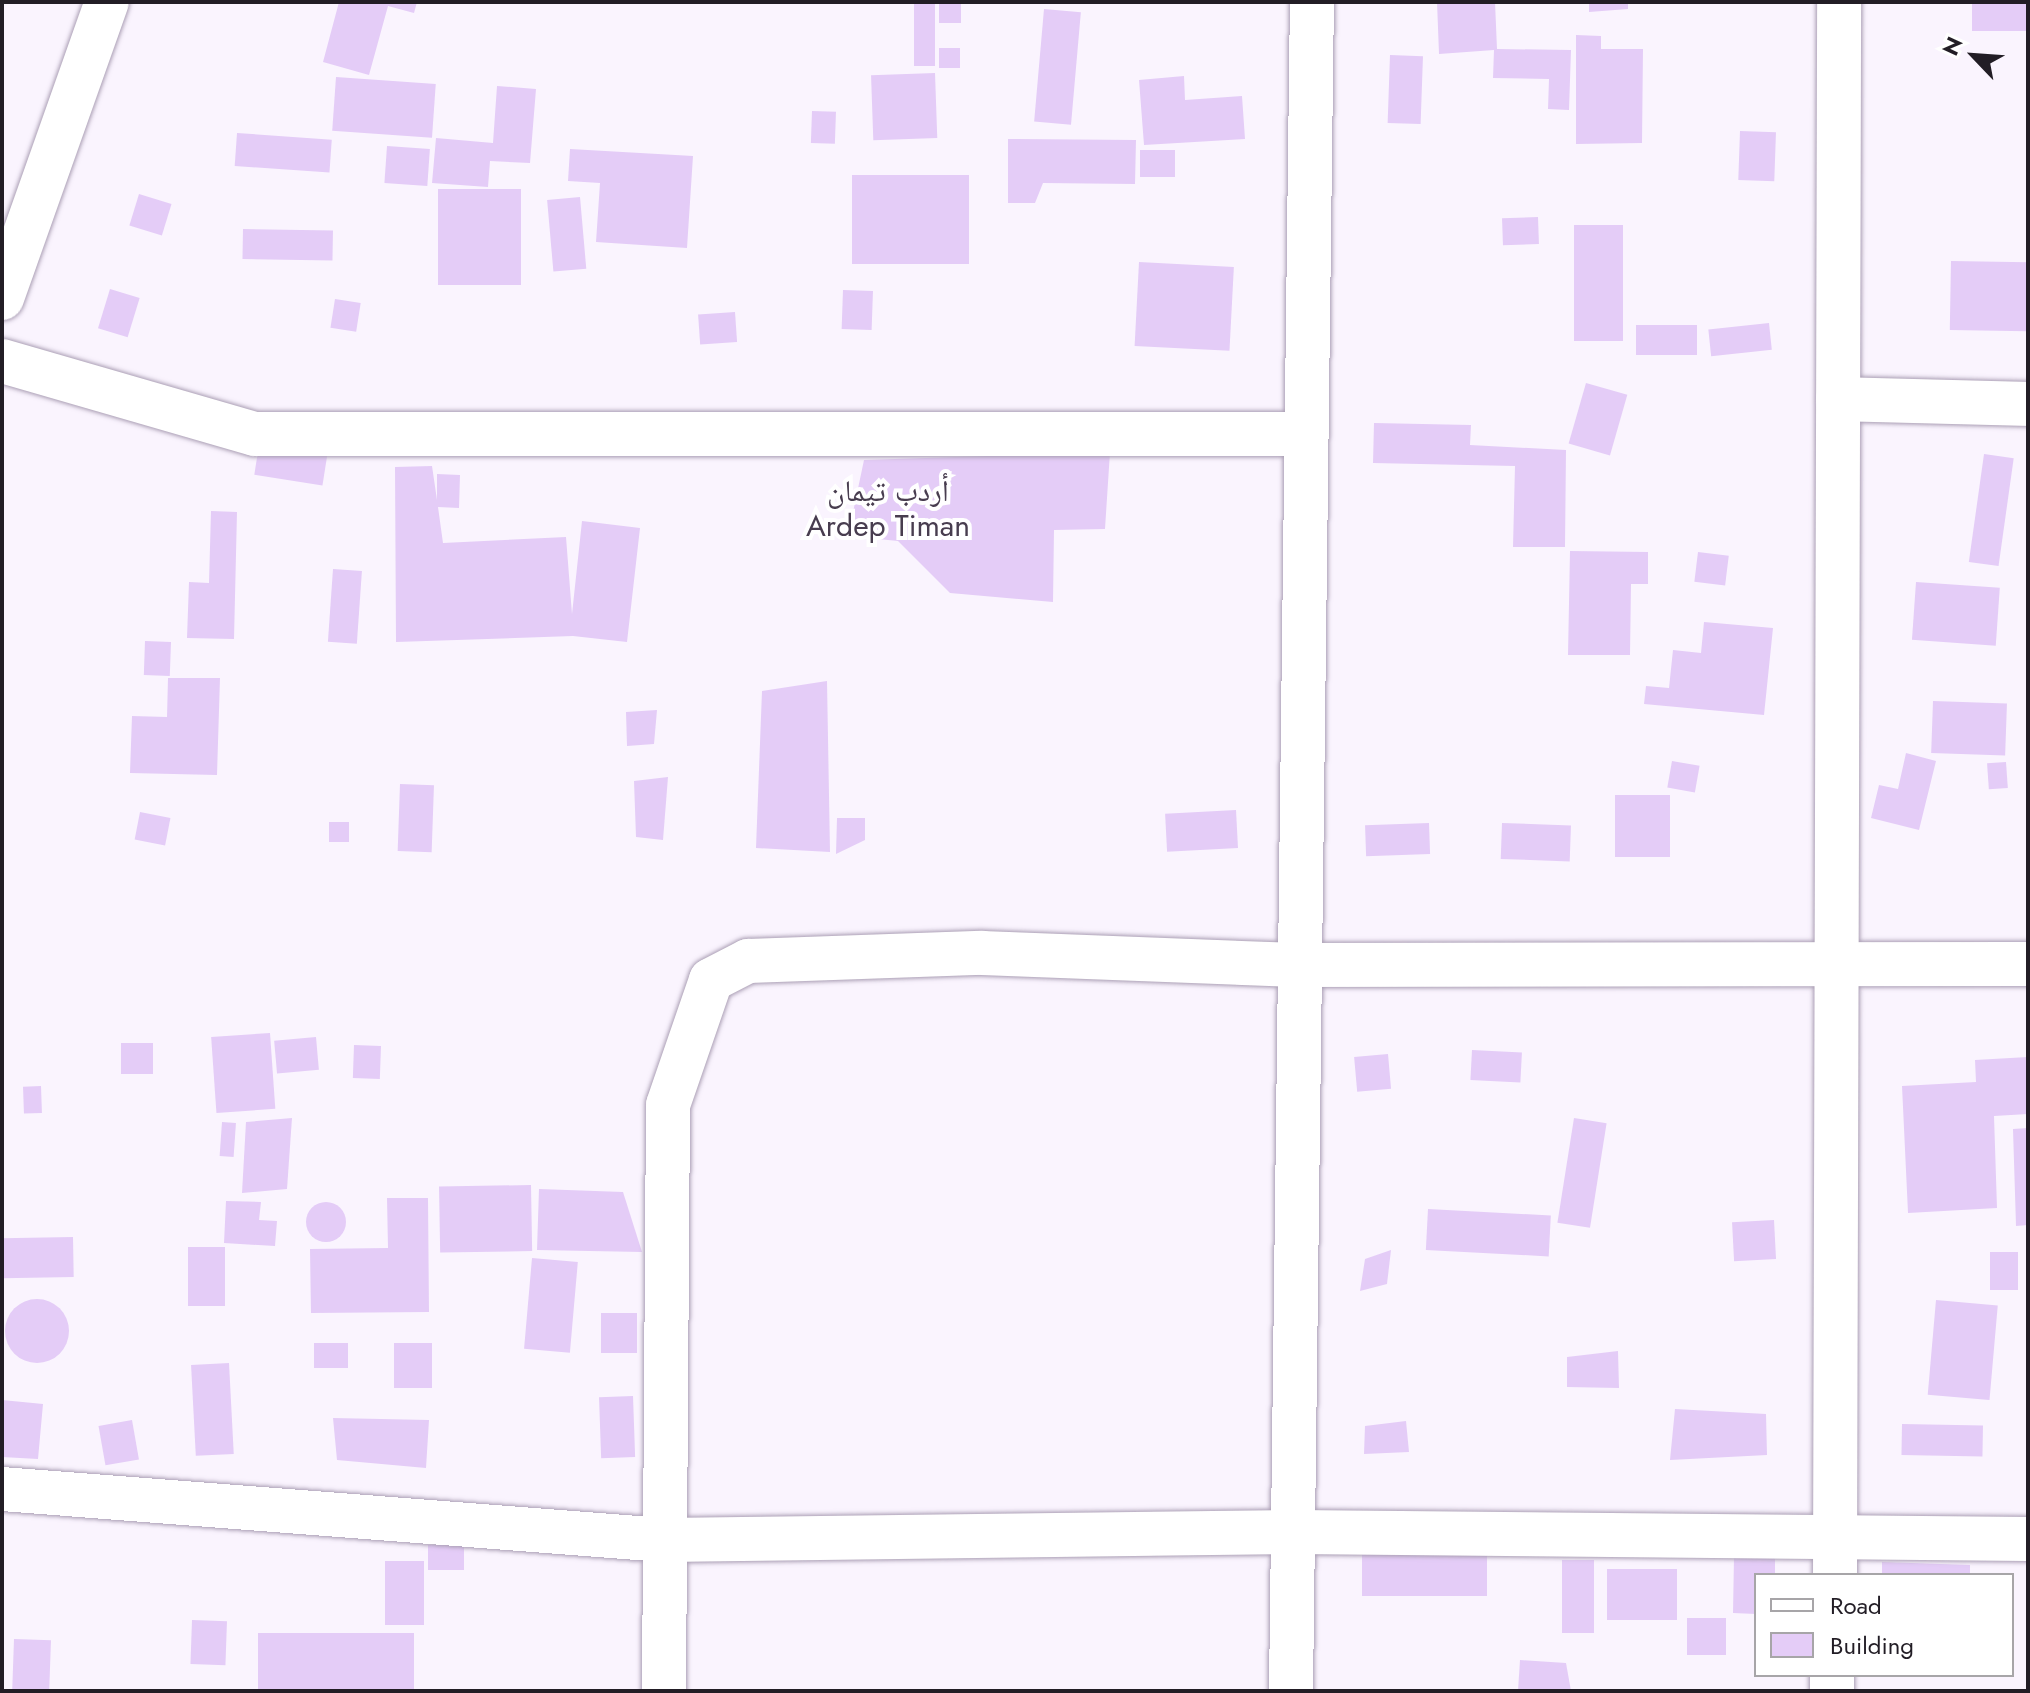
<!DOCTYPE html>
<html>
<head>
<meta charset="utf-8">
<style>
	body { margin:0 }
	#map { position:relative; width:2030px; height:1693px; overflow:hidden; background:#faf4fe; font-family:Jost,"Noto Naskh Arabic",sans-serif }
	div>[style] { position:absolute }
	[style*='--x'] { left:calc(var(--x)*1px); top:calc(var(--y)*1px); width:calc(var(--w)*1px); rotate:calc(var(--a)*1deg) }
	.building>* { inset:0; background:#e4ccf7; transform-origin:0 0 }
	.round { border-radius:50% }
	.roads { filter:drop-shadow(0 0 2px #ab9fb5) drop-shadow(0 0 2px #ab9fb5) }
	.minor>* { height:44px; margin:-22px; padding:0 22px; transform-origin:22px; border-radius:22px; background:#fff }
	span { translate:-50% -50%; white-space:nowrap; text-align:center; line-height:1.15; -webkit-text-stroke:8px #fff; paint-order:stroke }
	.neighbourhood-label { font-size:30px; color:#483d4f }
	.frame { position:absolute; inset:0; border:4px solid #221d25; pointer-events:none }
	.legend { position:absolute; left:1754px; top:1573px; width:260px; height:104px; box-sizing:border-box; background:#fff; border:2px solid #a7a5a8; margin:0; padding:10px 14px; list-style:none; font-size:24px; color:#221d25 }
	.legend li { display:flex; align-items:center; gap:16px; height:40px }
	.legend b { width:40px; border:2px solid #a7a5a8 }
	.north { position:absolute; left:1934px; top:16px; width:80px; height:80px; -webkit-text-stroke:6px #fff; paint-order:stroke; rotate:295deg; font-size:22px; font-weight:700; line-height:32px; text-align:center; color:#221d25 }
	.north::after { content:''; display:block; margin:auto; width:28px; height:36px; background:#221d25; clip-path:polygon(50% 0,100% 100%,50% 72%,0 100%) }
</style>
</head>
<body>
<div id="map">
	<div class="building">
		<div style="clip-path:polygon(339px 2px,417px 2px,414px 13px,388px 6px,369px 75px,323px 62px)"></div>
		<div style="left:914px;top:2px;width:21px;height:64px"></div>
		<div style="left:939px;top:2px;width:22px;height:21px"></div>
		<div style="clip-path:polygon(1437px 2px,1495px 2px,1497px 49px,1571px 50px,1569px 110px,1548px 109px,1549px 79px,1493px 78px,1494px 50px,1439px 54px)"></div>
		<div style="clip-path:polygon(1589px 2px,1628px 2px,1628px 9px,1589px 12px)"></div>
		<div style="left:1972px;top:2px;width:56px;height:29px"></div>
		<div style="left:1044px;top:9px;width:37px;height:113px;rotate:5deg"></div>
		<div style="clip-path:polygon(1576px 35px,1601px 36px,1601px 49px,1643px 49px,1642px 143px,1576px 144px)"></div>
		<div style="left:939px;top:48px;width:21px;height:20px"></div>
		<div style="left:1390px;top:55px;width:33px;height:68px;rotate:2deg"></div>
		<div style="left:935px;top:73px;width:65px;height:64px;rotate:88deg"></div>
		<div style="clip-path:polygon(1184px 76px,1185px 100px,1242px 96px,1245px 139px,1144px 145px,1139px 80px)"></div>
		<div style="left:336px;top:77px;width:100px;height:54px;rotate:4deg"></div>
		<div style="clip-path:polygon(497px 86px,536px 89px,530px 163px,490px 161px,488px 187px,432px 183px,436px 138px,493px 143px)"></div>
		<div style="left:812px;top:111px;width:24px;height:32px;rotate:2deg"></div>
		<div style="left:1740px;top:131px;width:36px;height:49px;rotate:2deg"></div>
		<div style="left:237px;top:133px;width:95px;height:33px;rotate:4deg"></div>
		<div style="clip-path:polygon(1008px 139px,1136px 140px,1135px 184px,1043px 183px,1035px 203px,1008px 203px)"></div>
		<div style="left:387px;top:146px;width:43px;height:37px;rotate:4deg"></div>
		<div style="clip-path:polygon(570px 149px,693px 156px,687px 248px,596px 242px,600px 183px,568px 181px)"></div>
		<div style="left:1140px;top:150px;width:35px;height:27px"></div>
		<div style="left:969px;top:175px;width:89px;height:117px;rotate:90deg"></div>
		<div style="left:438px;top:189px;width:83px;height:96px"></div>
		<div style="left:139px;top:194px;width:34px;height:33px;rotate:17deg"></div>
		<div style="left:580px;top:197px;width:72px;height:33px;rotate:85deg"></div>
		<div style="left:1538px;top:217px;width:27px;height:36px;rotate:88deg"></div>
		<div style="left:1574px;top:225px;width:49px;height:116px"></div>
		<div style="left:243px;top:229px;width:90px;height:30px;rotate:1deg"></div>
		<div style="left:1951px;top:261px;width:77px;height:69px;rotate:1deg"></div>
		<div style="left:1139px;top:262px;width:95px;height:84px;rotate:3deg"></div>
		<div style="left:110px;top:289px;width:31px;height:41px;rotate:17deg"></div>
		<div style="left:843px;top:290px;width:30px;height:39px;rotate:2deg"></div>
		<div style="left:335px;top:299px;width:26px;height:29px;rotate:9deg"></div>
		<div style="left:735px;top:312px;width:30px;height:37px;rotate:86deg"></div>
		<div style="left:1769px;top:323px;width:27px;height:61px;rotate:84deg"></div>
		<div style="left:1697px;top:325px;width:30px;height:61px;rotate:90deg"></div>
		<div style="left:1586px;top:383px;width:43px;height:63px;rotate:16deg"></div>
		<div style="clip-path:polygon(1374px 423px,1471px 425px,1470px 445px,1566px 450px,1565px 547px,1513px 547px,1515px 466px,1373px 463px)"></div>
		<div style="left:259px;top:445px;width:69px;height:30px;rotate:9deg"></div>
		<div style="clip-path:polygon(1110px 452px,1105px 529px,1054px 530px,1053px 602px,950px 593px,898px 541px,848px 536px,864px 460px)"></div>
		<div style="left:1984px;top:454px;width:30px;height:109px;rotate:8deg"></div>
		<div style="clip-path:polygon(432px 466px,437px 500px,437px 474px,460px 475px,459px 508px,438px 507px,443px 543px,566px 537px,572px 614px,582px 521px,640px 528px,627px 642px,573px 636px,396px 642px,395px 467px)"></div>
		<div style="clip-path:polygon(211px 511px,237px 512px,234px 639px,187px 638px,189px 582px,209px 583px)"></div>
		<div style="clip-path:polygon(1570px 551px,1648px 552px,1648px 584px,1631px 584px,1630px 655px,1568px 655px)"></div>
		<div style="left:1698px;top:552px;width:31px;height:30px;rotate:7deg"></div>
		<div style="left:333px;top:569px;width:29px;height:73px;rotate:4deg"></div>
		<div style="left:1916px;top:582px;width:84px;height:58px;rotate:4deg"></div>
		<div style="clip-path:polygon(1704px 622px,1773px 628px,1764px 715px,1644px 704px,1646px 686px,1669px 688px,1673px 650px,1701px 653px)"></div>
		<div style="left:145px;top:641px;width:26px;height:34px;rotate:2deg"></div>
		<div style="clip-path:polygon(168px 678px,220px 678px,217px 775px,130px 773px,132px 716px,167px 717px)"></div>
		<div style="clip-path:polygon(827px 681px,830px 852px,756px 848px,762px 691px)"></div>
		<div style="left:1933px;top:701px;width:74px;height:52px;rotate:2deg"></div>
		<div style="clip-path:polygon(657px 710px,654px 744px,627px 746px,626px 712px)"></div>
		<div style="clip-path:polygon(1906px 753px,1936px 761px,1919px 830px,1871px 818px,1879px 785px,1898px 789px)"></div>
		<div style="left:1672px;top:761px;width:28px;height:27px;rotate:10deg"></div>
		<div style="left:2006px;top:762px;width:26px;height:19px;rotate:86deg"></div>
		<div style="clip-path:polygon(668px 777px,663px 840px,636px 837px,634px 781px)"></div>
		<div style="left:400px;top:784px;width:34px;height:67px;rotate:2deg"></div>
		<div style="left:1670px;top:795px;width:62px;height:55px;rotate:90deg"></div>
		<div style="left:1236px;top:810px;width:38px;height:71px;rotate:87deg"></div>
		<div style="left:140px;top:812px;width:31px;height:28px;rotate:11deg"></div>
		<div style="clip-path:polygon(837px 818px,865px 818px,865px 840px,836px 854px)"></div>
		<div style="left:329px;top:822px;width:20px;height:20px"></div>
		<div style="left:1429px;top:823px;width:31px;height:64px;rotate:88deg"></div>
		<div style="left:1502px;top:823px;width:69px;height:36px;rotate:2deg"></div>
		<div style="left:270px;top:1033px;width:76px;height:59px;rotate:86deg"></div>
		<div style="left:316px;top:1037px;width:33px;height:42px;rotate:85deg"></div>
		<div style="left:121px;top:1043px;width:32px;height:31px"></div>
		<div style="left:354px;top:1045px;width:27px;height:33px;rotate:2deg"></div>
		<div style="left:1472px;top:1050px;width:50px;height:30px;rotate:3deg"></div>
		<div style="left:1388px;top:1054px;width:35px;height:34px;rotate:85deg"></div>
		<div style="clip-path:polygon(2028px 1057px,2028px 1114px,1994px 1116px,1997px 1208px,1908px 1213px,1902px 1086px,1976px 1082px,1975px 1060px)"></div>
		<div style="left:41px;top:1086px;width:27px;height:18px;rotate:88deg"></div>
		<div style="clip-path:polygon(292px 1118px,287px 1189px,242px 1193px,246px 1122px)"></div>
		<div style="left:1574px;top:1118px;width:33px;height:106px;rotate:9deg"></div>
		<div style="left:222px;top:1122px;width:14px;height:34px;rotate:4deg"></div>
		<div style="clip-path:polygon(2028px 1128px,2028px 1225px,2016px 1226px,2013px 1129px)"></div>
		<div style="left:531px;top:1185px;width:66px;height:92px;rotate:89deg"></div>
		<div style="clip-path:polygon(539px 1189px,623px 1192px,642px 1252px,537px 1250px)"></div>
		<div style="clip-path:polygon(387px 1198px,428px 1198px,429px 1312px,311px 1313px,310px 1249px,388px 1248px)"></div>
		<div style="clip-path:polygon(226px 1201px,261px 1202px,259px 1220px,277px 1221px,275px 1246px,224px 1243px)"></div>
		<div class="round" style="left:306px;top:1202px;width:40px;height:40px"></div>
		<div style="left:1428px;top:1209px;width:123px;height:41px;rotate:3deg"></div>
		<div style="left:1774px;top:1220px;width:39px;height:42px;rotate:87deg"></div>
		<div style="left:73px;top:1237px;width:40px;height:71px;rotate:89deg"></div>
		<div style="left:188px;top:1247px;width:37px;height:59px"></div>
		<div style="clip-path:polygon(1391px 1250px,1387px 1284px,1360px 1291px,1365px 1259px)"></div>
		<div style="left:1990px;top:1252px;width:28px;height:38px"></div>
		<div style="left:532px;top:1258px;width:46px;height:91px;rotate:5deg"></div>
		<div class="round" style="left:5px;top:1299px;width:64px;height:64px"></div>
		<div style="left:1936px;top:1300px;width:62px;height:95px;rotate:5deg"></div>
		<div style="left:601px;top:1313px;width:36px;height:40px"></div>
		<div style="left:348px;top:1343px;width:25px;height:34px;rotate:90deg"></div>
		<div style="left:394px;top:1343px;width:38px;height:45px"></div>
		<div style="clip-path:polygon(1618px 1351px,1619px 1388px,1567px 1387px,1567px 1357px)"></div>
		<div style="left:229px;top:1363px;width:91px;height:38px;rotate:87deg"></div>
		<div style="left:633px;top:1396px;width:61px;height:34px;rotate:88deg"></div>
		<div style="clip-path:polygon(2px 1400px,43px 1404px,38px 1459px,2px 1457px)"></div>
		<div style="clip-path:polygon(1675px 1409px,1766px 1414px,1767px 1455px,1670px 1460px)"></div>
		<div style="clip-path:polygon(333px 1418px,429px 1420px,426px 1468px,337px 1460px)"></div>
		<div style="left:132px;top:1420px;width:40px;height:34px;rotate:80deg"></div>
		<div style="clip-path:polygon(1406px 1421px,1409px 1452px,1364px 1454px,1365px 1426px)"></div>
		<div style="left:1902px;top:1424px;width:81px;height:31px;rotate:1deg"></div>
		<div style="left:464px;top:1545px;width:25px;height:36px;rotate:90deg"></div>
		<div style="left:1487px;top:1549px;width:47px;height:125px;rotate:90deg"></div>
		<div style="clip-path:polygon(1734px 1557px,1775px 1557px,1775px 1575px,1756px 1575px,1756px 1614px,1733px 1613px)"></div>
		<div style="left:1562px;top:1560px;width:32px;height:73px"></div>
		<div style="left:424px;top:1561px;width:64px;height:39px;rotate:90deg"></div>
		<div style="clip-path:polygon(1882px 1562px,1970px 1565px,1970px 1575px,1882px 1575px)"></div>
		<div style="left:1677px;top:1569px;width:51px;height:70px;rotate:90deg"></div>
		<div style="left:1687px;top:1618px;width:39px;height:37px"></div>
		<div style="left:192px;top:1620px;width:35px;height:44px;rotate:2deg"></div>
		<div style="left:414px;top:1633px;width:58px;height:156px;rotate:90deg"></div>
		<div style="left:14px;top:1639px;width:37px;height:52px;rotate:2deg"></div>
		<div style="clip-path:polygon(1520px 1660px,1566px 1663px,1571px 1691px,1518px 1691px)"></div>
	</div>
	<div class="roads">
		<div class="minor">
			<div style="--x:2;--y:298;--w:314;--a:-70.5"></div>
			<div style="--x:2;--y:361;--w:263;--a:16.1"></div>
			<div style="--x:255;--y:434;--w:1050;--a:0"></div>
			<div style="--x:1838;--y:399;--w:190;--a:1.5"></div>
			<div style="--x:2;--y:1489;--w:664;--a:4.41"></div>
			<div style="--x:664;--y:1540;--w:631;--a:-0.73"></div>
			<div style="--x:1295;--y:1532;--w:733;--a:0.55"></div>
			<div style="--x:1835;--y:1575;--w:1573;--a:-89.85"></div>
			<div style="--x:664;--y:1691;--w:586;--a:-89.61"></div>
			<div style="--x:668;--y:1105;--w:132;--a:-71"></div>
			<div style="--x:711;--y:980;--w:42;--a:-27.2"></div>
			<div style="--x:748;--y:961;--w:234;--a:-2"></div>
			<div style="--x:982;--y:953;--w:315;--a:2.2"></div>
			<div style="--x:1297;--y:965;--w:731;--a:-0.08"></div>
			<div style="--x:1291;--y:1691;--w:1689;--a:-89.29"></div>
			<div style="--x:1832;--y:1691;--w:16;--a:-90"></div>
		</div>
	</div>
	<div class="neighbourhood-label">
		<span style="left:888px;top:508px">أردب تيمان<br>Ardep Timan</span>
	</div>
	<div class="frame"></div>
	<ul class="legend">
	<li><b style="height:10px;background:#fff"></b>Road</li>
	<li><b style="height:22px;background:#e4ccf7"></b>Building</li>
	</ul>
	<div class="north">N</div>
</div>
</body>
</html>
